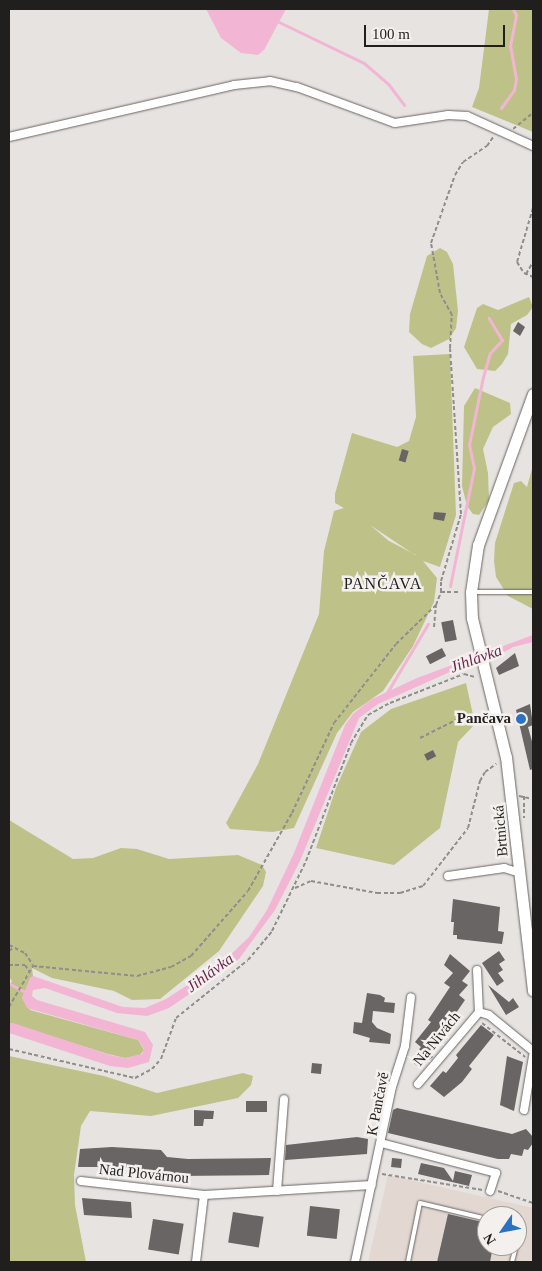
<!DOCTYPE html>
<html>
<head>
<meta charset="utf-8">
<style>
	body { margin:0 }
	#map { position:relative; width:542px; height:1271px; overflow:hidden; background:#e7e3e1; font-family:"Times New Roman",serif }
	div>[style] { position:absolute }
	[style*='--x'] { left:calc(var(--x)*1px); top:calc(var(--y)*1px); width:calc(var(--w)*1px); rotate:calc(var(--a)*1deg) }
	.built>* { inset:0; background:#e2d7d1 }
	.green>* { inset:0; background:#bec288 }
	.water>* { inset:0; background:#f3b5d4 }
	.stream>* { height:3px; margin:-1.5px; padding:0 1.5px; transform-origin:1.5px; border-radius:1.5px; background:#f3b5d4 }
	.building>* { inset:0; background:#696565; transform-origin:0 0 }
	.path>* { height:2px; margin-top:-1px; transform-origin:0; background:repeating-linear-gradient(90deg,#908d8c 0 4px,transparent 0 6.5px) }
	.roads { filter:drop-shadow(0 0 1px #686563) drop-shadow(0 0 1px #686563) }
	.service>* { height:4px; margin:-2px; padding:0 2px; transform-origin:2px; border-radius:2px; background:#fff }
	.minor>* { height:8px; margin:-4px; padding:0 4px; transform-origin:4px; border-radius:4px; background:#fff }
	.secondary>* { height:11px; margin:-5.5px; padding:0 5.5px; transform-origin:5.5px; border-radius:5.5px; background:#fff }
	.dots>* { width:14px; height:14px; translate:-50% -50%; box-sizing:border-box; border:2px solid #f4f0ee; border-radius:50% }
	span { translate:-50% -50%; white-space:nowrap; text-align:center; line-height:1.15; -webkit-text-stroke:5px #f4f0ee; paint-order:stroke }
	.poi-label { font-size:15px; color:#201f1e; font-weight:700 }
	.right { translate:-100% -50%; text-align:right }
	.street-label { font-size:15px; color:#201f1e }
	.neighbourhood-label { font-size:16px; color:#201f1e; letter-spacing:1px }
	.water-label { font-size:16px; color:#6d2650; font-style:italic }
	.frame { position:absolute; inset:0; border:10px solid #201f1e; pointer-events:none }
	.north { position:absolute; left:477px; top:1206px; width:50px; height:50px; box-sizing:border-box; background:#f4f0ee; border:1px solid #9f9c9b; border-radius:50%; rotate:237deg; font-size:14px; font-weight:700; line-height:20px; text-align:center; color:#201f1e }
	.north::after { content:''; display:block; margin:auto; width:18px; height:22px; background:#2b72c3; clip-path:polygon(50% 0,100% 100%,50% 72%,0 100%) }
	.scale { position:absolute; left:364px; top:25px; width:141px; height:22px; box-sizing:border-box; border:2px solid #201f1e; border-top:0; padding-left:6px; font-size:15px; line-height:18px; white-space:nowrap; color:#201f1e; -webkit-text-stroke:4px #f4f0ee; paint-order:stroke }
</style>
</head>
<body>
<div id="map">
	<div class="built">
		<div style="clip-path:polygon(evenodd,388px 1175px,533px 1208px,533px 1262px,368px 1262px,388px 1175px,487px 1216px,517px 1216px,517px 1246px,487px 1246px,487px 1216px)"></div>
	</div>
	<div class="green">
		<div style="clip-path:polygon(489px 9px,533px 9px,533px 132px,472px 107px,479px 88px)"></div>
		<div style="clip-path:polygon(440px 248px,447px 252px,453px 264px,458px 311px,456px 328px,449px 339px,431px 348px,422px 344px,409px 332px,410px 314px,427px 256px)"></div>
		<div style="clip-path:polygon(529px 297px,533px 307px,527px 315px,511px 324px,508px 354px,502px 364px,495px 371px,477px 369px,464px 347px,477px 308px,483px 304px,498px 310px)"></div>
		<div style="clip-path:polygon(evenodd,450px 354px,456px 515px,440px 567px,423px 561px,437px 578px,434px 602px,413px 646px,383px 691px,353px 712px,337px 733px,294px 828px,273px 832px,230px 829px,226px 823px,258px 764px,319px 614px,324px 551px,334px 511px,344px 508px,335px 503px,335px 494px,352px 433px,397px 447px,409px 441px,416px 417px,413px 356px,450px 354px,370px 525px,415px 555px,416px 555px,389px 541px,370px 525px)"></div>
		<div style="clip-path:polygon(475px 388px,510px 403px,511px 414px,493px 427px,483px 449px,488px 473px,489px 500px,479px 515px,473px 514px,467px 506px,462px 486px,464px 406px)"></div>
		<div style="clip-path:polygon(533px 465px,533px 609px,508px 596px,496px 577px,494px 561px,495px 543px,514px 483px,521px 481px,527px 487px)"></div>
		<div style="clip-path:polygon(466px 683px,475px 724px,458px 742px,440px 828px,394px 865px,316px 848px,336px 788px,361px 732px,391px 709px)"></div>
		<div style="clip-path:polygon(9px 820px,73px 859px,93px 858px,121px 848px,137px 849px,169px 859px,238px 855px,262px 865px,266px 872px,263px 886px,219px 951px,160px 999px,132px 1000px,114px 991px,52px 978px,32px 968px,33px 976px,22px 998px,30px 1010px,138px 1040px,144px 1050px,140px 1055px,125px 1058px,108px 1054px,9px 1023px,9px 986px,12px 981px,9px 977px)"></div>
		<div style="clip-path:polygon(9px 1056px,104px 1076px,157px 1093px,243px 1073px,253px 1076px,251px 1085px,238px 1098px,151px 1116px,90px 1111px,81px 1126px,74px 1175px,75px 1205px,86px 1262px,9px 1262px)"></div>
	</div>
	<div class="water">
		<div style="clip-path:polygon(206px 9px,286px 9px,264px 50px,258px 55px,241px 53px,221px 38px)"></div>
		<div style="clip-path:polygon(533px 635px,533px 642px,513px 647px,487px 662px,452px 671px,378px 704px,359px 718px,300px 861px,275px 910px,239px 959px,213px 978px,169px 1008px,147px 1016px,117px 1013px,45px 988px,33px 990px,32px 996px,37px 1000px,145px 1032px,153px 1045px,149px 1062px,128px 1068px,110px 1066px,9px 1033px,9px 1023px,13px 1023px,110px 1055px,125px 1058px,142px 1054px,144px 1049px,138px 1040px,27px 1008px,22px 998px,30px 978px,33px 976px,123px 1007px,145px 1008px,166px 999px,223px 962px,249px 937px,267px 910px,294px 853px,345px 725px,353px 714px,370px 700px,417px 678px)"></div>
	</div>
	<div class="stream">
		<div style="--x:279;--y:22;--w:94;--a:25.8"></div>
		<div style="--x:364;--y:63;--w:33;--a:41"></div>
		<div style="--x:389;--y:85;--w:25;--a:53"></div>
		<div style="--x:501;--y:108;--w:22;--a:-54"></div>
		<div style="--x:514;--y:90;--w:11;--a:-80"></div>
		<div style="--x:516;--y:79;--w:34;--a:-100"></div>
		<div style="--x:510;--y:46;--w:32;--a:-79"></div>
		<div style="--x:516;--y:15;--w:7;--a:-117"></div>
		<div style="--x:450;--y:586;--w:120;--a:-78.5"></div>
		<div style="--x:474;--y:468;--w:24;--a:-102"></div>
		<div style="--x:469;--y:445;--w:69;--a:-78.4"></div>
		<div style="--x:483;--y:377;--w:25;--a:-74"></div>
		<div style="--x:490;--y:353;--w:18;--a:-47"></div>
		<div style="--x:502;--y:340;--w:26;--a:-121"></div>
		<div style="--x:385;--y:696;--w:84;--a:-59.2"></div>
		<div style="--x:10;--y:984;--w:19;--a:28"></div>
	</div>
	<div class="building">
		<div style="clip-path:polygon(518px 322px,525px 327px,520px 336px,513px 331px)"></div>
		<div style="left:402px;top:449px;width:7px;height:12px;rotate:16deg"></div>
		<div style="clip-path:polygon(434px 512px,446px 513px,444px 521px,433px 519px)"></div>
		<div style="left:453px;top:620px;width:20px;height:12px;rotate:79deg"></div>
		<div style="left:442px;top:648px;width:9px;height:18px;rotate:63deg"></div>
		<div style="clip-path:polygon(515px 653px,519px 666px,499px 675px,496px 668px)"></div>
		<div style="clip-path:polygon(530px 704px,533px 725px,528px 727px,533px 745px,533px 769px,530px 770px,516px 710px)"></div>
		<div style="left:433px;top:750px;width:7px;height:10px;rotate:63deg"></div>
		<div style="clip-path:polygon(453px 899px,500px 907px,498px 931px,504px 932px,502px 944px,457px 939px,457px 935px,453px 935px,454px 922px,451px 922px)"></div>
		<div style="clip-path:polygon(499px 951px,505px 960px,499px 964px,503px 970px,498px 973px,504px 981px,497px 986px,482px 963px)"></div>
		<div style="clip-path:polygon(450px 954px,470px 971px,462px 981px,468px 985px,459px 995px,465px 1000px,443px 1032px,446px 1034px,430px 1054px,433px 1057px,419px 1067px,410px 1060px,421px 1047px,415px 1042px,431px 1022px,428px 1020px,450px 987px,444px 983px,453px 973px,444px 965px)"></div>
		<div style="clip-path:polygon(488px 985px,509px 1002px,513px 998px,519px 1007px,506px 1015px)"></div>
		<div style="clip-path:polygon(367px 993px,380px 995px,385px 998px,384px 1002px,395px 1003px,394px 1013px,373px 1011px,372px 1022px,377px 1028px,391px 1034px,390px 1044px,369px 1042px,370px 1038px,353px 1033px,354px 1022px,362px 1023px)"></div>
		<div style="clip-path:polygon(481px 1025px,494px 1035px,469px 1066px,472px 1069px,462px 1082px,444px 1097px,430px 1086px,443px 1071px,446px 1073px,458px 1058px,456px 1055px)"></div>
		<div style="clip-path:polygon(507px 1056px,523px 1062px,514px 1111px,500px 1105px)"></div>
		<div style="left:312px;top:1063px;width:10px;height:10px;rotate:6deg"></div>
		<div style="left:246px;top:1101px;width:21px;height:11px"></div>
		<div style="clip-path:polygon(397px 1108px,512px 1134px,526px 1129px,533px 1137px,533px 1143px,528px 1150px,524px 1149px,522px 1156px,511px 1154px,509px 1159px,498px 1159px,388px 1133px,393px 1110px)"></div>
		<div style="clip-path:polygon(194px 1110px,214px 1111px,213px 1119px,204px 1119px,203px 1126px,194px 1126px)"></div>
		<div style="clip-path:polygon(357px 1137px,368px 1139px,367px 1154px,285px 1160px,286px 1145px)"></div>
		<div style="clip-path:polygon(112px 1147px,161px 1150px,167px 1157px,188px 1159px,271px 1158px,269px 1175px,176px 1176px,121px 1167px,78px 1167px,80px 1149px)"></div>
		<div style="left:392px;top:1158px;width:10px;height:9px;rotate:6deg"></div>
		<div style="clip-path:polygon(421px 1163px,444px 1168px,453px 1181px,455px 1171px,472px 1175px,469px 1186px,418px 1174px)"></div>
		<div style="clip-path:polygon(82px 1198px,131px 1202px,132px 1218px,84px 1215px)"></div>
		<div style="left:310px;top:1206px;width:30px;height:30px;rotate:6deg"></div>
		<div style="left:233px;top:1212px;width:31px;height:31px;rotate:9deg"></div>
		<div style="clip-path:polygon(448px 1214px,487px 1223px,487px 1246px,493px 1246px,490px 1262px,437px 1262px)"></div>
		<div style="left:153px;top:1219px;width:31px;height:31px;rotate:9deg"></div>
	</div>
	<div class="path">
		<div style="--x:513;--y:129;--w:26;--a:-39"></div>
		<div style="--x:533;--y:208;--w:56;--a:106.5"></div>
		<div style="--x:517;--y:262;--w:13;--a:58"></div>
		<div style="--x:524;--y:273;--w:10;--a:24"></div>
		<div style="--x:526;--y:274;--w:14;--a:-60"></div>
		<div style="--x:441;--y:592;--w:11;--a:-90"></div>
		<div style="--x:441;--y:581;--w:70;--a:-73.4"></div>
		<div style="--x:461;--y:514;--w:166;--a:-93.8"></div>
		<div style="--x:450;--y:348;--w:33;--a:-87"></div>
		<div style="--x:452;--y:315;--w:25;--a:-119"></div>
		<div style="--x:440;--y:293;--w:51;--a:-100.2"></div>
		<div style="--x:431;--y:243;--w:72;--a:-70.6"></div>
		<div style="--x:455;--y:175;--w:15;--a:-58"></div>
		<div style="--x:463;--y:162;--w:29;--a:-34"></div>
		<div style="--x:487;--y:146;--w:12;--a:-55"></div>
		<div style="--x:434;--y:627;--w:22;--a:-85"></div>
		<div style="--x:436;--y:605;--w:14;--a:-69"></div>
		<div style="--x:441;--y:592;--w:19;--a:0"></div>
		<div style="--x:420;--y:738;--w:42;--a:-26.6"></div>
		<div style="--x:458;--y:719;--w:26;--a:-9"></div>
		<div style="--x:519;--y:796;--w:14;--a:12"></div>
		<div style="--x:524;--y:796;--w:22;--a:90"></div>
		<div style="--x:295;--y:888;--w:17;--a:-24"></div>
		<div style="--x:311;--y:881;--w:67;--a:10.3"></div>
		<div style="--x:377;--y:893;--w:23;--a:0"></div>
		<div style="--x:400;--y:893;--w:24;--a:-17"></div>
		<div style="--x:423;--y:886;--w:73;--a:-52.2"></div>
		<div style="--x:468;--y:828;--w:49;--a:-75.7"></div>
		<div style="--x:480;--y:781;--w:10;--a:-61"></div>
		<div style="--x:485;--y:772;--w:14;--a:-36"></div>
		<div style="--x:9;--y:945;--w:18;--a:27"></div>
		<div style="--x:25;--y:953;--w:14;--a:56"></div>
		<div style="--x:9;--y:951;--w:6;--a:-39"></div>
		<div style="--x:9;--y:965;--w:16;--a:0"></div>
		<div style="--x:25;--y:965;--w:7;--a:56"></div>
		<div style="--x:33;--y:966;--w:104;--a:5.5"></div>
		<div style="--x:137;--y:976;--w:35;--a:-15"></div>
		<div style="--x:171;--y:967;--w:23;--a:-29"></div>
		<div style="--x:191;--y:956;--w:86;--a:-48.8"></div>
		<div style="--x:248;--y:891;--w:90;--a:-60.6"></div>
		<div style="--x:292;--y:813;--w:99;--a:-65"></div>
		<div style="--x:334;--y:723;--w:100;--a:-51.9"></div>
		<div style="--x:396;--y:644;--w:56;--a:-44.3"></div>
		<div style="--x:9;--y:1007;--w:48;--a:-59.7"></div>
		<div style="--x:482;--y:1023;--w:55;--a:38.3"></div>
		<div style="--x:9;--y:1049;--w:129;--a:13"></div>
		<div style="--x:135;--y:1078;--w:19;--a:-28"></div>
		<div style="--x:152;--y:1069;--w:13;--a:-48"></div>
		<div style="--x:161;--y:1059;--w:44;--a:-69.9"></div>
		<div style="--x:176;--y:1018;--w:92;--a:-38.9"></div>
		<div style="--x:248;--y:960;--w:38;--a:-50"></div>
		<div style="--x:272;--y:931;--w:78;--a:-64.1"></div>
		<div style="--x:306;--y:861;--w:126;--a:-69.1"></div>
		<div style="--x:351;--y:743;--w:33;--a:-59"></div>
		<div style="--x:368;--y:715;--w:25;--a:-29"></div>
		<div style="--x:390;--y:703;--w:79;--a:-21.4"></div>
		<div style="--x:464;--y:674;--w:11;--a:15"></div>
		<div style="--x:382;--y:1174;--w:102;--a:9"></div>
		<div style="--x:498;--y:1191;--w:37;--a:19"></div>
	</div>
	<div class="roads">
		<div class="service">
			<div style="--x:473;--y:592;--w:60;--a:0"></div>
			<div style="--x:517;--y:1226;--w:3;--a:18"></div>
			<div style="--x:520;--y:1227;--w:13;--a:103"></div>
			<div style="--x:408;--y:1262;--w:60;--a:-78.5"></div>
			<div style="--x:420;--y:1203;--w:69;--a:13.4"></div>
			<div style="--x:512;--y:1262;--w:16;--a:-76"></div>
		</div>
		<div class="minor">
			<div style="--x:9;--y:137;--w:231;--a:-13"></div>
			<div style="--x:234;--y:85;--w:36;--a:-6"></div>
			<div style="--x:270;--y:81;--w:28;--a:13"></div>
			<div style="--x:297;--y:87;--w:104;--a:20.2"></div>
			<div style="--x:395;--y:123;--w:54;--a:-8.6"></div>
			<div style="--x:448;--y:115;--w:19;--a:3"></div>
			<div style="--x:467;--y:116;--w:72;--a:24.4"></div>
			<div style="--x:448;--y:876;--w:57;--a:-8.1"></div>
			<div style="--x:504;--y:868;--w:17;--a:17"></div>
			<div style="--x:477;--y:970;--w:42;--a:87.3"></div>
			<div style="--x:418;--y:1084;--w:94;--a:-49.7"></div>
			<div style="--x:479;--y:1012;--w:10;--a:17"></div>
			<div style="--x:489;--y:1015;--w:57;--a:39.3"></div>
			<div style="--x:524;--y:1110;--w:55;--a:-80.5"></div>
			<div style="--x:381;--y:1143;--w:119;--a:14.6"></div>
			<div style="--x:496;--y:1173;--w:19;--a:108"></div>
			<div style="--x:81;--y:1181;--w:124;--a:6.5"></div>
			<div style="--x:204;--y:1195;--w:168;--a:-3.4"></div>
			<div style="--x:277;--y:1191;--w:92;--a:-85.6"></div>
			<div style="--x:196;--y:1262;--w:67;--a:-83.2"></div>
			<div style="--x:355;--y:1262;--w:179;--a:-78.1"></div>
			<div style="--x:392;--y:1087;--w:43;--a:-72.4"></div>
			<div style="--x:405;--y:1046;--w:49;--a:-83"></div>
		</div>
		<div class="secondary">
			<div style="--x:533;--y:394;--w:161;--a:110"></div>
			<div style="--x:478;--y:545;--w:48;--a:98.5"></div>
			<div style="--x:471;--y:592;--w:26;--a:88"></div>
			<div style="--x:472;--y:618;--w:143;--a:76.3"></div>
			<div style="--x:506;--y:757;--w:235;--a:83.4"></div>
		</div>
	</div>
	<div class="dots">
		<div style="left:521px;top:719px;background:#2b72c3"></div>
	</div>
	<div class="poi-label">
		<span class="right" style="left:511px;top:719px">Pančava</span>
	</div>
	<div class="street-label">
		<span style="left:501px;top:831px;rotate:-95deg">Brtnická</span>
		<span style="left:437px;top:1039px;rotate:-51deg">Na Nivách</span>
		<span style="left:378px;top:1104px;rotate:-79deg">K Pančavě</span>
		<span style="left:144px;top:1174px;rotate:6deg">Nad Plovárnou</span>
	</div>
	<div class="neighbourhood-label">
		<span style="left:383px;top:584px">PANČAVA</span>
	</div>
	<div class="water-label">
		<span style="left:476px;top:659px;rotate:-20deg">Jihlávka</span>
		<span style="left:210px;top:973px;rotate:-36deg">Jihlávka</span>
	</div>
	<div class="frame"></div>
	<div class="north">N</div>
	<div class="scale">100 m</div>
</div>
</body>
</html>
